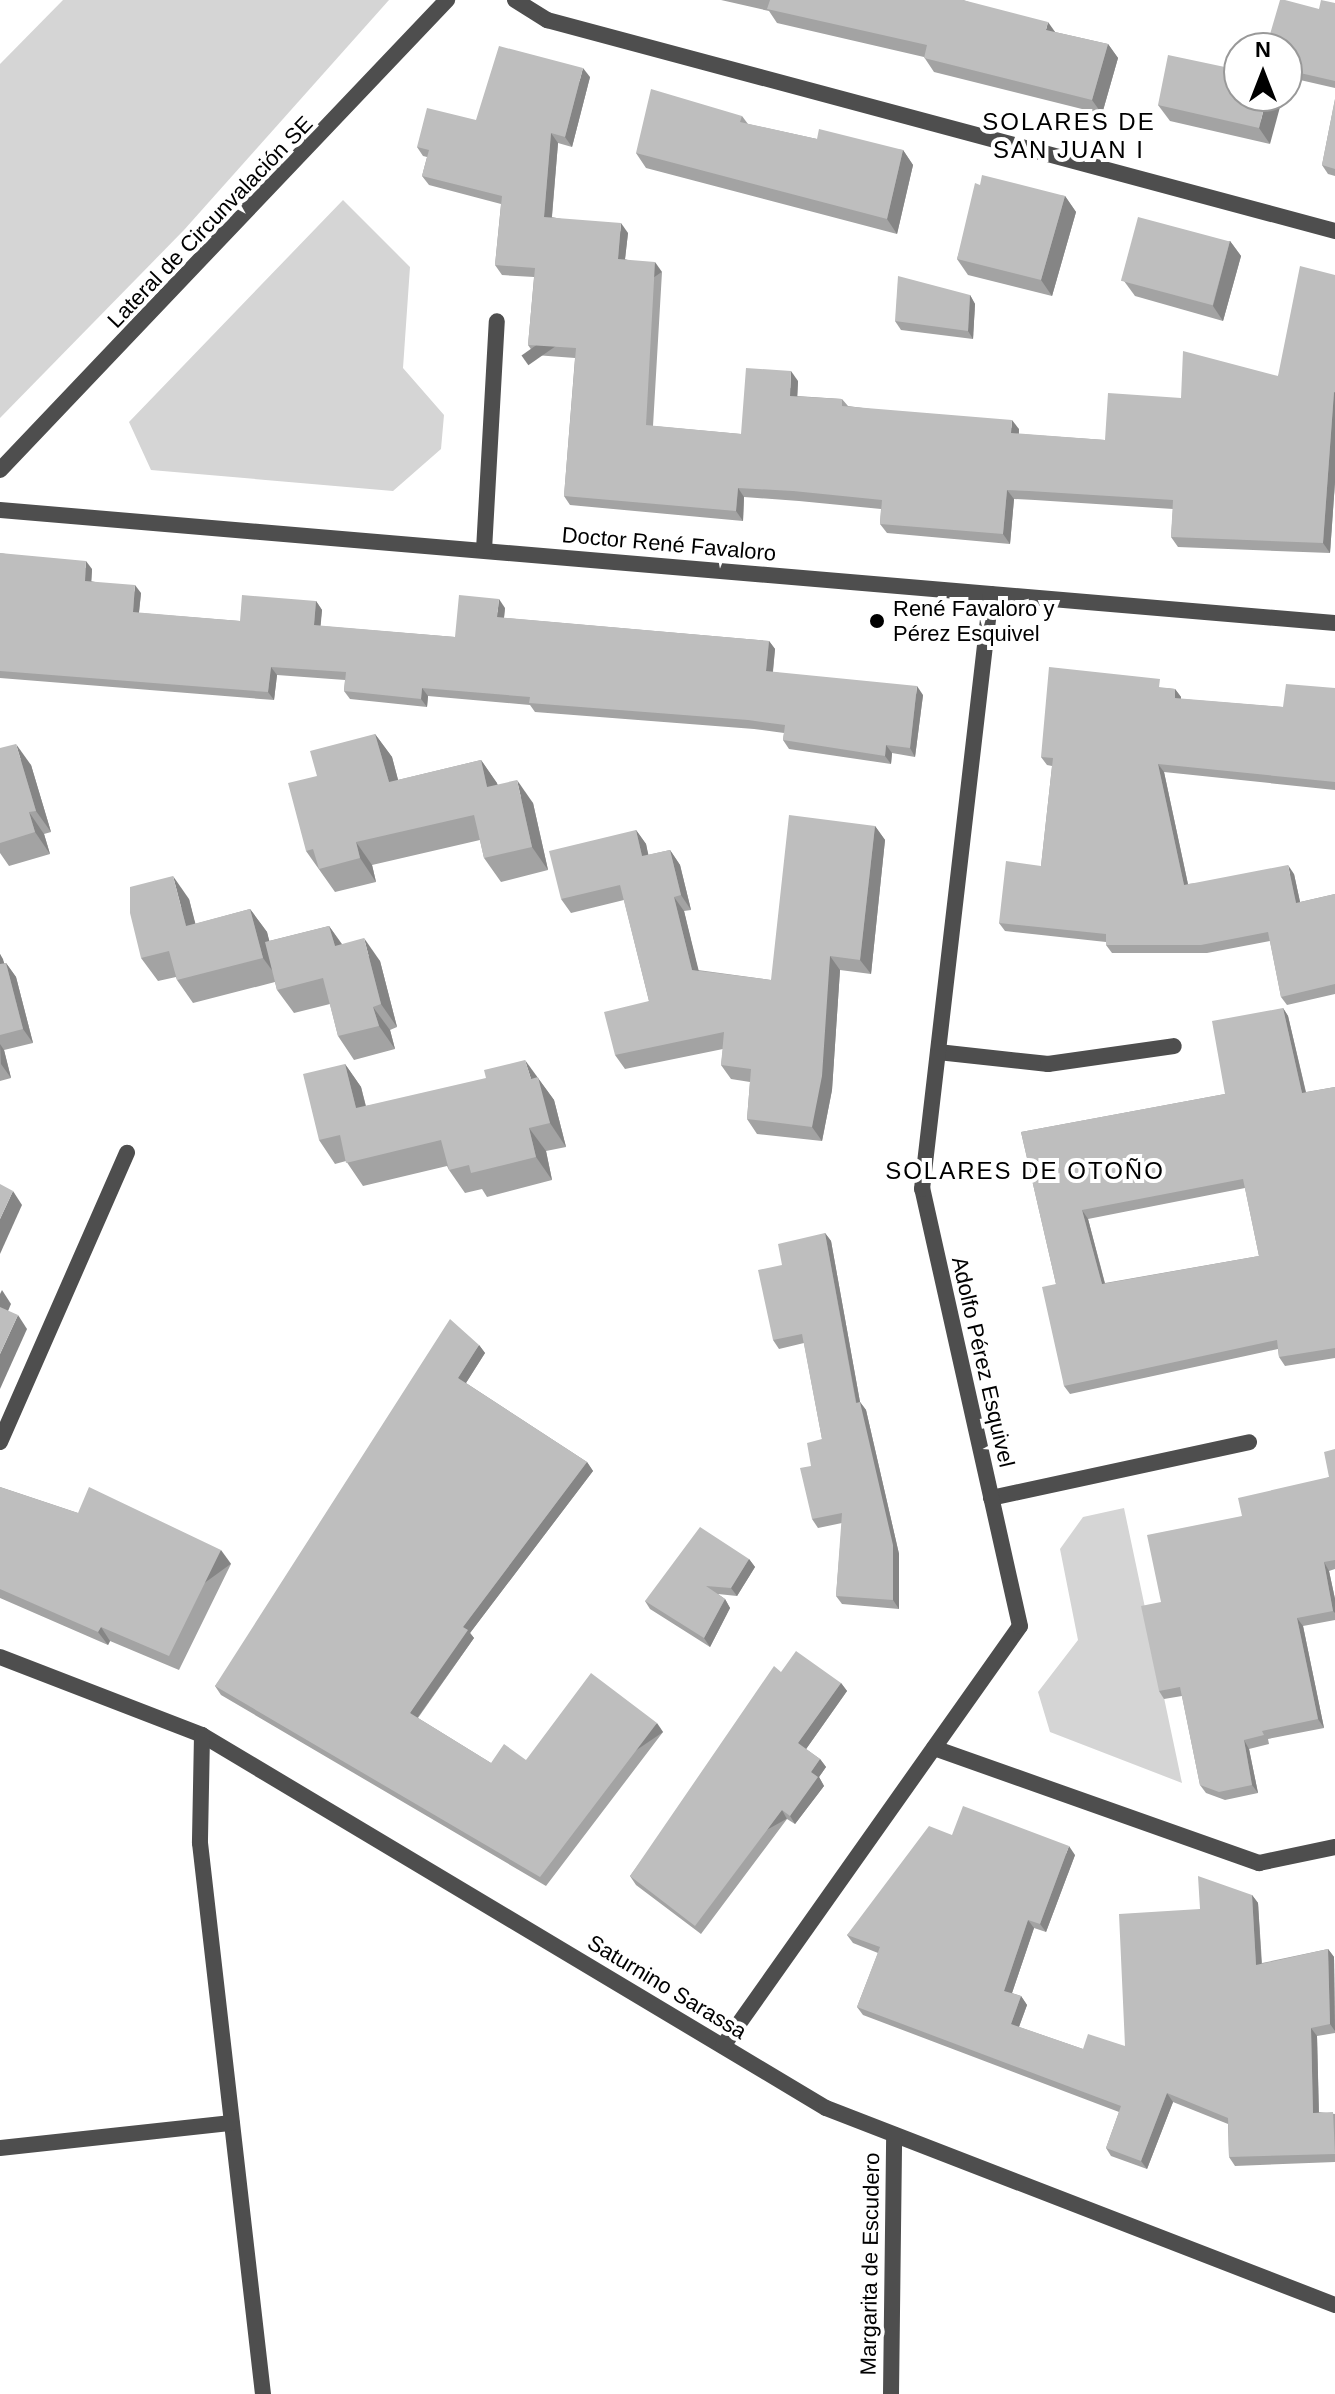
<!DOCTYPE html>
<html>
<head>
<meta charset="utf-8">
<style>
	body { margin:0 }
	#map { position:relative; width:1335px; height:2394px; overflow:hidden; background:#fff; font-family:Arial,sans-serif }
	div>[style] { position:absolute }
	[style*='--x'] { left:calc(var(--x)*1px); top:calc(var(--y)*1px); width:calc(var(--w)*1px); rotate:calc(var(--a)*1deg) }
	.green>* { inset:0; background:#d5d5d5 }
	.minor>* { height:16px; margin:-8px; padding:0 8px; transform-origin:8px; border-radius:8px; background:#4e4e4e }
	.tertiary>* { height:16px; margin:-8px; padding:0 8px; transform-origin:8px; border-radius:8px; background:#4e4e4e }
	.wall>* { inset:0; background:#a3a3a3 }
	.shaded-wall>* { inset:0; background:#858585; transform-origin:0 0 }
	.building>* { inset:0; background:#bebebe; transform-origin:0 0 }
	.dots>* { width:22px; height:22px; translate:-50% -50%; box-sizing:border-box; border:4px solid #fff; border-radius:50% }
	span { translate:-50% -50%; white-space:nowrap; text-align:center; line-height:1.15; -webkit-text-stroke:8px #fff; paint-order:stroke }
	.street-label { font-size:22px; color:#000 }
	.poi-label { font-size:22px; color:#000 }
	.left { translate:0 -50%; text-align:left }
	.neighbourhood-label { font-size:24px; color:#000; letter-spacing:2px }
	.north { position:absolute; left:1223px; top:32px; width:80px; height:80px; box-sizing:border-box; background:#fff; border:2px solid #999; border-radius:50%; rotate:0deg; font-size:22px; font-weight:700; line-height:32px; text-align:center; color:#000 }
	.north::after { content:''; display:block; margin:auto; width:28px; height:36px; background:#000; clip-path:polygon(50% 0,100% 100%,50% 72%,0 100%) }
</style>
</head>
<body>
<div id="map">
	<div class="green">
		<div style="clip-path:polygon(63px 0,389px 0,184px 230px,0 418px,0 64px)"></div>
		<div style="clip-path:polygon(343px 200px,410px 267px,403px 368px,444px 415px,441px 449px,393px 491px,151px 470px,129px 422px)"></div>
		<div style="clip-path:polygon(1124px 1508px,1182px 1783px,1050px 1732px,1038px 1692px,1078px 1640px,1060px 1549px,1083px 1517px)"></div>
	</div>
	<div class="minor">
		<div style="--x:515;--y:0;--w:38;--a:32"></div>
		<div style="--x:547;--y:20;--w:816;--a:14.99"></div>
		<div style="--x:0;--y:510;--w:1340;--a:4.84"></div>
		<div style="--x:484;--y:550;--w:229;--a:-86.8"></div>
		<div style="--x:938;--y:1052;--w:111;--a:6.2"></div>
		<div style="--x:1048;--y:1064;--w:127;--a:-8.1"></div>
		<div style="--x:0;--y:1442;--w:316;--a:-66.3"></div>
		<div style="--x:991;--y:1498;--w:264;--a:-12.2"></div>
		<div style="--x:0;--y:1657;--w:217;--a:21.1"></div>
		<div style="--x:202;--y:1735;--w:727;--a:30.87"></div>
		<div style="--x:826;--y:2108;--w:546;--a:21.16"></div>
		<div style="--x:202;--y:1735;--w:108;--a:91.1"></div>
		<div style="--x:200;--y:1843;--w:555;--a:83.48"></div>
		<div style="--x:934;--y:1748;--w:345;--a:19.5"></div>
		<div style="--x:1259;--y:1863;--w:78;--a:-11.9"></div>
		<div style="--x:723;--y:2046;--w:514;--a:-54.73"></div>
		<div style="--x:1020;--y:1626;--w:448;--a:-102.6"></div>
		<div style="--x:922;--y:1189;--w:599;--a:-83.39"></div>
		<div style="--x:0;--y:2148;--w:233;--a:-6.2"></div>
		<div style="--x:891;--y:2394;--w:259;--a:-89.3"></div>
	</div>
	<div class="tertiary">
		<div style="--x:0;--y:470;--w:649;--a:-46.44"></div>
	</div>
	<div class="wall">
		<div style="clip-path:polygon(721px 0,963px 0,1055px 32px,1108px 44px,1118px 58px,1102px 114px,934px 72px,924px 57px,777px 23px,769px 11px)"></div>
		<div style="clip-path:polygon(1335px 3px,1335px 88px,1287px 77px,1287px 48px,1319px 9px)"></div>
		<div style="clip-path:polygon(1239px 70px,1270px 144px,1170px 121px,1158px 105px)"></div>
		<div style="clip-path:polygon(590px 77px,572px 147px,558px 143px,552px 217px,628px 233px,625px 259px,662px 272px,653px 426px,741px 434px,798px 381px,797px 396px,842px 399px,848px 406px,1019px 429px,1019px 434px,1105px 440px,1181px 398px,1278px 376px,1335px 275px,1335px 482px,1330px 553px,1178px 547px,1171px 537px,1173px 509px,1035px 500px,1014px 499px,1010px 544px,887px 533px,880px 524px,881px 509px,799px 501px,744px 497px,743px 521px,570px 505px,564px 496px,575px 358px,535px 355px,528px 345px,534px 277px,502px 275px,495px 265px,501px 204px,429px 185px,422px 176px,427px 157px,423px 156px,417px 147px,476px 120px)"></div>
		<div style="clip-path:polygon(1335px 99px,1335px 176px,1328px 174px,1322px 165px)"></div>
		<div style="clip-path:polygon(742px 116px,748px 124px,817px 139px,903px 150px,913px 165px,897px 234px,646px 168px,636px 153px)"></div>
		<div style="clip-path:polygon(980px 185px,1065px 196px,1076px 212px,1052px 296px,968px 275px,957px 259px)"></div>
		<div style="clip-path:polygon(1230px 241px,1241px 256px,1223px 321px,1135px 296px,1124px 281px)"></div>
		<div style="clip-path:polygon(970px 295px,975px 304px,973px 339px,901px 330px,895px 321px)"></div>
		<div style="clip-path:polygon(0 553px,92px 569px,91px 581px,141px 593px,139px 613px,240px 621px,316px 601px,322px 610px,320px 626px,455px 637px,505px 608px,504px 618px,769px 641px,775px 649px,773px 672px,923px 695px,915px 757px,892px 753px,891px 764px,789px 749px,783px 740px,784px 733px,754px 729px,535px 712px,530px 705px,428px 696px,427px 707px,350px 699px,344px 691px,345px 680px,277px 675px,274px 700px,0 678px)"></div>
		<div style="clip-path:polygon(1166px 688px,1175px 689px,1181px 697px,1181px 699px,1283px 707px,1335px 688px,1335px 790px,1164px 772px,1188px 884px,1294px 874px,1300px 902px,1335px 894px,1335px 994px,1287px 1005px,1281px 997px,1270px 941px,1207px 953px,1112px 953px,1106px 945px,1106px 942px,1005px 931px,999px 923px,1041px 866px,1052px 766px,1047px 765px,1041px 757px)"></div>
		<div style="clip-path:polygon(375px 734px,392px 757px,398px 780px,481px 760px,498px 785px,533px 803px,548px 870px,501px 882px,484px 858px,480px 840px,372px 865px,376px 882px,335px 892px,306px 851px,317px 776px)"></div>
		<div style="clip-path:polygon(0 748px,31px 765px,51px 832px,44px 834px,50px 854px,9px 866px,0 853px)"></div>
		<div style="clip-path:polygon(875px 826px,885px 840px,871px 974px,840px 970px,832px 1090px,822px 1141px,757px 1134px,747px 1119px,750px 1082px,731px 1079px,721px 1065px,723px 1049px,625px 1069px,615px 1055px,649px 1001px,624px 900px,571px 913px,561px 899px,636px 830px,646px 844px,648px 855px,670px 850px,680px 865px,691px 910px,684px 911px,698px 970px,771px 980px)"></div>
		<div style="clip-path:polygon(189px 899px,195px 924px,250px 909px,267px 932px,269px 941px,329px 926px,342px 944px,380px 961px,397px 1027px,390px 1030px,395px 1049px,354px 1060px,338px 1036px,330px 1004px,294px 1013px,277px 990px,275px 982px,193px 1003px,177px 980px,176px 977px,158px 981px,141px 958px)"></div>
		<div style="clip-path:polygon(0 954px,4px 963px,6px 963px,16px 977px,33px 1043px,4px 1050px,11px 1078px,0 1081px)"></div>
		<div style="clip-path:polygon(evenodd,1283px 1008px,1288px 1016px,1306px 1092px,1335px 1087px,1335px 1358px,1285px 1366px,1279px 1357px,1278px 1349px,1070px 1394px,1064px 1386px,1056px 1284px,1021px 1132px,1225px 1094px,1283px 1008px,1245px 1188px,1259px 1256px,1105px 1283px,1088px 1219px,1245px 1188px)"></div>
		<div style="clip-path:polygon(345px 1064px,361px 1087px,366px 1106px,537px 1077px,554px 1100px,566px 1147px,546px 1151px,552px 1180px,487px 1197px,482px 1189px,465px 1193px,449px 1170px,447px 1166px,363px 1186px,346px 1161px,335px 1164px,319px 1140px)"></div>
		<div style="clip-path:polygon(825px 1233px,831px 1241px,860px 1402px,866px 1410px,899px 1554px,899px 1609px,842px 1604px,836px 1596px,842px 1523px,818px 1528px,812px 1519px,811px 1466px,822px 1439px,804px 1343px,779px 1349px,773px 1340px,782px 1265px)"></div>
		<div style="clip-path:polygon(479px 1345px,485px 1353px,466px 1383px,587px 1462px,593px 1471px,470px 1633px,474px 1638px,418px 1718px,491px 1763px,526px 1760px,663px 1732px,546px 1886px,221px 1695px,215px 1686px)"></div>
		<div style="clip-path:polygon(1335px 1449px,1335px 1569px,1329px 1571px,1335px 1599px,1335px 1620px,1303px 1626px,1324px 1728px,1268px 1739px,1269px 1744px,1249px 1749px,1258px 1793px,1225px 1800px,1206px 1793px,1200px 1785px,1182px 1696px,1164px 1699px,1159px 1691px,1161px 1602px,1242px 1516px,1329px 1477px)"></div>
		<div style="clip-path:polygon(0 1487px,231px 1564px,179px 1670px,110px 1641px,108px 1645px,0 1598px)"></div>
		<div style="clip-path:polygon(749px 1559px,755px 1567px,737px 1596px,718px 1594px,725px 1599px,730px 1608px,710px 1647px,650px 1609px,645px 1601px)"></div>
		<div style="clip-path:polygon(781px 1672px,841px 1683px,847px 1691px,806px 1749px,820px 1759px,826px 1767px,819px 1777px,824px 1786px,795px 1824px,787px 1819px,701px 1934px,636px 1885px,630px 1876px)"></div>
		<div style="clip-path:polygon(952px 1835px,1075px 1855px,1046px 1932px,1034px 1928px,1012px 1993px,1021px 1996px,1027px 2005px,1019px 2027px,1083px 2049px,1125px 2046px,1200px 1909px,1252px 1895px,1258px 1903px,1262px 1963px,1328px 1949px,1334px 1957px,1335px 2033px,1317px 2036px,1319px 2112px,1335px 2114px,1335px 2162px,1235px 2166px,1229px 2157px,1228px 2124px,1173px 2102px,1147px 2169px,1111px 2156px,1106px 2148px,1119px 2112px,863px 2015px,857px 2007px,878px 1953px,853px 1943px,847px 1935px)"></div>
	</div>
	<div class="shaded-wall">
		<div style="clip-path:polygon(1048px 22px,1058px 36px,1046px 30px)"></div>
		<div style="clip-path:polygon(1108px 44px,1118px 58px,1102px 114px,1092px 100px)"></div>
		<div style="clip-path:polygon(583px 68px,590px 77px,572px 147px,565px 137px)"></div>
		<div style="clip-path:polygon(1267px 96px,1283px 96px,1270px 144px,1259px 128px)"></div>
		<div style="clip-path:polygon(551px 133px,558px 143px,551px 226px,544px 217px)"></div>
		<div style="clip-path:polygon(903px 150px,913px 165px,897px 234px,887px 219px)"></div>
		<div style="clip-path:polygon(1065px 196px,1076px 212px,1052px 296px,1041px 280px)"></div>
		<div style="clip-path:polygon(621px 223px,628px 233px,624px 268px,618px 259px)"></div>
		<div style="clip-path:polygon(1230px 241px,1241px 256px,1223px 321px,1213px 306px)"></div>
		<div style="left:655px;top:262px;width:12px;height:163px;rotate:55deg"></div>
		<div style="clip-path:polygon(970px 295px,975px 304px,973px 339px,968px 331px)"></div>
		<div style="clip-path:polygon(791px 371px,798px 381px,797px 405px,790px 396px)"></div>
		<div style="clip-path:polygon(1334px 392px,1335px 393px,1335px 482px,1330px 553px,1323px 543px)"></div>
		<div style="clip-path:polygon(1012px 420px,1019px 429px,1018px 443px,1011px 433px)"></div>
		<div style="clip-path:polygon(738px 488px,744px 497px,743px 521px,736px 511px)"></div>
		<div style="clip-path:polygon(1007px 490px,1014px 499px,1010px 544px,1003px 534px)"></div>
		<div style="clip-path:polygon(86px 561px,92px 569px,91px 589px,85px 581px)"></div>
		<div style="clip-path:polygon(135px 585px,141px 593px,138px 620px,133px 612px)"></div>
		<div style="clip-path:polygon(499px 599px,505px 608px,503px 626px,497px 617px)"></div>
		<div style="clip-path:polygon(316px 601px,322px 610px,320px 633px,314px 625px)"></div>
		<div style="clip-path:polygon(769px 641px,775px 649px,772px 679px,766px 671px)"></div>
		<div style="clip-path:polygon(271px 667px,277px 675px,274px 700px,268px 692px)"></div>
		<div style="clip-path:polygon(917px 686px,923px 695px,915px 757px,910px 748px)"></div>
		<div style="clip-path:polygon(422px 688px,428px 696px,427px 707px,421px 699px)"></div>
		<div style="clip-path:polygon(1175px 689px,1181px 697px,1180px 707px,1175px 698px)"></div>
		<div style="clip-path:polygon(375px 734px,392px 757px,405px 806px,389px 782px)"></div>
		<div style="clip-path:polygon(16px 744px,31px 765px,51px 832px,36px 811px)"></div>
		<div style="clip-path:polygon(886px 745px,892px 753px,891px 764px,885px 756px)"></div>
		<div style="clip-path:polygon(481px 760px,497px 783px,503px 811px,487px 787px)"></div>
		<div style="clip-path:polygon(1158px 764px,1164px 772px,1190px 894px,1184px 885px)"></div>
		<div style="clip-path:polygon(517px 780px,533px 803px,548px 870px,532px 847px)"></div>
		<div style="clip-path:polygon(29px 812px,44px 834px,50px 854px,35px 832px)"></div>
		<div style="clip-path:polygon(875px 826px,885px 840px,871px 974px,860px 960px)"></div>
		<div style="clip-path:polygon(636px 830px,646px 844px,652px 871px,642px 856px)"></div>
		<div style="clip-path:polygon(356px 842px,372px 865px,376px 882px,360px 858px)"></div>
		<div style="clip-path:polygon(670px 850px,680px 865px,691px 910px,681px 895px)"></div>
		<div style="clip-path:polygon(1288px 865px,1294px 874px,1302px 911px,1296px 903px)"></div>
		<div style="clip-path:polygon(173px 876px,189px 899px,202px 949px,186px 926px)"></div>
		<div style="clip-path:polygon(674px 897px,684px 911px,702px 984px,692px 970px)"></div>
		<div style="clip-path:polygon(250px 909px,267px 932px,280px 981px,263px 958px)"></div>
		<div style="clip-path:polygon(329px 926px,345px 949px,335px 946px)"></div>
		<div style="clip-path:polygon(364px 938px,380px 961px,397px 1027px,381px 1004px)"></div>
		<div style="clip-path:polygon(0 954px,3px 959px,8px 978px,0 967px)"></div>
		<div style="clip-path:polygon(830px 956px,840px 970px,832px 1090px,822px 1141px,812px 1127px)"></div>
		<div style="clip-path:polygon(6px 963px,16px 977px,33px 1043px,23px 1029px)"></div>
		<div style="clip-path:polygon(373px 1007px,390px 1030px,395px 1049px,379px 1026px)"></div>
		<div style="clip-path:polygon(1283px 1008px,1288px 1016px,1308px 1102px,1302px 1093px)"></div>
		<div style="clip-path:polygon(0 1044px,4px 1050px,11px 1078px,1px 1064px)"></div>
		<div style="clip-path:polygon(525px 1060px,554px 1100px,566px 1147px,550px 1123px,531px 1079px)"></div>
		<div style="clip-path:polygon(345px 1064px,361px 1087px,372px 1132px,356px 1108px)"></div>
		<div style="clip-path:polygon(529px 1128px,546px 1151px,552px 1180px,536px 1157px)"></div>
		<div style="clip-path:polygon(13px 1191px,22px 1205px,0 1254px,0 1219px)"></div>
		<div style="clip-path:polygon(1082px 1210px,1088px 1219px,1107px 1292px,1102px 1284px)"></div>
		<div style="clip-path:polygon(825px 1233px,831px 1241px,860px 1402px,866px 1410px,899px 1554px,899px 1609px,893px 1600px)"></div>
		<div style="clip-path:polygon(2px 1290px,11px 1304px,5px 1318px,0 1312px,0 1294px)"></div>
		<div style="clip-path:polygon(18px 1315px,27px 1329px,0 1389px,0 1354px)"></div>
		<div style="clip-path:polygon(479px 1345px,485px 1353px,464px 1386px,458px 1378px)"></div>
		<div style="clip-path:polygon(587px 1462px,593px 1471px,470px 1633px,474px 1638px,415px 1721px,410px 1713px,463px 1627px)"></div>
		<div style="left:221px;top:1550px;width:17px;height:118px;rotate:54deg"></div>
		<div style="clip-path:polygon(749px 1559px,755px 1567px,737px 1596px,731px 1588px)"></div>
		<div style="clip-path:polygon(1324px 1562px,1329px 1571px,1335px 1599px,1335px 1613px,1333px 1611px)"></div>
		<div style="clip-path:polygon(725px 1599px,730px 1608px,710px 1647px,704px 1638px)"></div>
		<div style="clip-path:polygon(1297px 1618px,1303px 1626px,1324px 1728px,1318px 1719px)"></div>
		<div style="clip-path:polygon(101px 1627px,110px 1641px,108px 1645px,98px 1632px)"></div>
		<div style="clip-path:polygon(841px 1683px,847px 1691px,804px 1752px,798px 1743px)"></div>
		<div style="left:657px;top:1723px;width:11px;height:193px;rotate:56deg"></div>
		<div style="clip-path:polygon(1244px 1740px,1249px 1749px,1258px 1793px,1252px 1785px)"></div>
		<div style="clip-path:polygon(820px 1759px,826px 1767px,819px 1777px,824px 1786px,795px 1824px,790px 1816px,811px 1772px)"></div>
		<div style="left:782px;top:1810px;width:10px;height:145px;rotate:61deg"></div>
		<div style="clip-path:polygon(1069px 1846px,1075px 1855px,1046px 1932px,1040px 1924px)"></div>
		<div style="clip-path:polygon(1252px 1895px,1258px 1903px,1262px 1973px,1256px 1965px)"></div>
		<div style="clip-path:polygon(1028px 1920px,1034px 1928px,1010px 1999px,1004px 1991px)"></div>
		<div style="clip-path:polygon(1328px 1949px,1334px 1957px,1335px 2031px,1330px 2024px)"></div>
		<div style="clip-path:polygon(1021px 1996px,1027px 2005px,1017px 2032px,1011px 2024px)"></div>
		<div style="clip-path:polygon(1311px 2028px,1317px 2036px,1319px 2121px,1313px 2113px)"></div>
		<div style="clip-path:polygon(1167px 2093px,1173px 2102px,1147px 2169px,1141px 2161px)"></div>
	</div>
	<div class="building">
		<div style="clip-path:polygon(770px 0,963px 0,1048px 22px,1046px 30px,1108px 44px,1092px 100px,924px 58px,927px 45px,767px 9px)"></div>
		<div style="clip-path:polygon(1280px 0,1285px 0,1319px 9px,1321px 0,1335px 3px,1335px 81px,1287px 70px,1287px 48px,1266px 48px)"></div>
		<div style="clip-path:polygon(499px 46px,583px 68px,565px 137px,551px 133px,544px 217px,621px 223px,618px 259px,655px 262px,646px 425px,741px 434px,746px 368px,791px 371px,790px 396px,842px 399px,842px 406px,1012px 420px,1011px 433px,1105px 440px,1108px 393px,1181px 398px,1183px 351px,1278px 376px,1300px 266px,1335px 275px,1335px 392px,1334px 392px,1323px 543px,1171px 537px,1173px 500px,1029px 491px,1007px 490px,1003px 534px,880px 524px,882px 500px,793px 491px,738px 488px,736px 511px,564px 496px,576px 348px,528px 345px,535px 268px,495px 265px,502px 196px,422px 176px,429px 150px,417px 147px,427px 108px,476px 120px)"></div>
		<div style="clip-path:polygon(1168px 55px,1239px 70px,1239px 96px,1267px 96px,1259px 128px,1158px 105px)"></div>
		<div style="clip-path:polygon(651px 89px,742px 116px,740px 122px,817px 139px,819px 129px,903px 150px,887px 219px,636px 153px)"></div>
		<div style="clip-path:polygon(1335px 99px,1335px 169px,1322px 165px)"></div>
		<div style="clip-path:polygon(982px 175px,1065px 196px,1041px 280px,957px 259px,975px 183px,980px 185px)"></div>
		<div style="left:1138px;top:217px;width:95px;height:66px;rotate:15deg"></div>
		<div style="clip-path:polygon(898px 276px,970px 295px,968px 331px,895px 321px)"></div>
		<div style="clip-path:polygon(0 553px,86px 561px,85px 581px,135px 585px,133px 612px,240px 621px,242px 595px,316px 601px,314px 625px,455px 637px,459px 595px,499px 599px,497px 617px,769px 641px,766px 671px,917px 686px,910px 748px,886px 745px,885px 756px,783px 740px,785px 725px,748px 720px,529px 703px,530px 697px,422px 688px,421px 699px,344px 691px,346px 672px,271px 667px,268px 692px,0 671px)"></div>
		<div style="clip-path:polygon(1049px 667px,1160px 679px,1159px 687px,1175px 689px,1175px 698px,1283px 707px,1286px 684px,1335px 688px,1335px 782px,1158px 764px,1184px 885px,1288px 865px,1296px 903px,1335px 894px,1335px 984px,1281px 997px,1268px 932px,1201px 945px,1106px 945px,1106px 934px,999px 923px,1006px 861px,1041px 866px,1053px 758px,1041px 757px)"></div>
		<div style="clip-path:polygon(375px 734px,389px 782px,481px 760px,487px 787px,517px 780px,532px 847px,484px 858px,474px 815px,356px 842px,360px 858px,319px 869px,313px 849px,306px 851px,288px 783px,317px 776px,310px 751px)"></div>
		<div style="clip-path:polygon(16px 744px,36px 811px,29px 812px,35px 832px,0 843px,0 748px)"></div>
		<div style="clip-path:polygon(789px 815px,875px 826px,860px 960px,830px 956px,822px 1076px,812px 1127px,747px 1119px,751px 1069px,721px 1065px,724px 1032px,615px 1055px,604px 1012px,649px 1001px,620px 885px,561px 899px,549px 851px,636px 830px,642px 856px,670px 850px,681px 895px,674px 897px,692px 970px,771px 980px)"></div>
		<div style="clip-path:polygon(173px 876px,186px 926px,250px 909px,263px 958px,177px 980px,169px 951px,141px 958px,130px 913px,130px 887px)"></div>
		<div style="clip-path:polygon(329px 926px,335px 946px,364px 938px,381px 1004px,373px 1007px,379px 1026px,338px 1036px,323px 978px,277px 990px,265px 942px)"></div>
		<div style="clip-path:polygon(6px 963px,23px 1029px,0 1035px,0 964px)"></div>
		<div style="clip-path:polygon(evenodd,1283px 1008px,1302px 1093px,1335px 1087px,1335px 1348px,1279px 1357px,1277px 1340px,1064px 1386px,1042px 1287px,1056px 1284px,1021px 1132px,1225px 1094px,1212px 1021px,1283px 1008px,1243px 1179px,1259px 1256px,1102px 1284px,1082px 1210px,1243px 1179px)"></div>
		<div style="clip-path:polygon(525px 1060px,531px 1079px,538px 1077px,550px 1123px,529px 1128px,536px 1157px,471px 1173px,469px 1165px,449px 1170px,441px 1140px,346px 1163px,340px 1135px,319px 1140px,303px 1074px,345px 1064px,356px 1108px,486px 1078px,484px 1070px)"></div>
		<div style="clip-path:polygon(0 1184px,13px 1191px,0 1219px)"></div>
		<div style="clip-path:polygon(825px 1233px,856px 1403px,860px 1402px,893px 1545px,893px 1600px,836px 1596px,842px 1513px,812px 1519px,800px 1468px,811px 1466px,807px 1443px,822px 1439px,802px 1334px,773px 1340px,758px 1270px,782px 1265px,778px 1244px)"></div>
		<div style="clip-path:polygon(0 1307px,18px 1315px,0 1354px)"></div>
		<div style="clip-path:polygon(450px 1319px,479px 1345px,458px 1378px,587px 1462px,463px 1627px,468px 1630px,410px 1713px,491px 1763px,504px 1744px,526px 1760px,591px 1673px,657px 1723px,540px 1877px,215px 1686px)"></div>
		<div style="clip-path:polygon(1335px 1449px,1335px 1560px,1324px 1562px,1333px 1611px,1297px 1618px,1318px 1719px,1262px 1731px,1264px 1735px,1244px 1740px,1252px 1785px,1219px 1792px,1200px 1785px,1180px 1687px,1159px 1691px,1141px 1606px,1161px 1602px,1147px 1535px,1242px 1516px,1238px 1498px,1329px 1477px,1324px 1452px)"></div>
		<div style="clip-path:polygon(0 1487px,78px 1513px,89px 1487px,221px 1550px,169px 1656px,101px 1627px,98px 1632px,0 1589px)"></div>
		<div style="clip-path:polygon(700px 1527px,749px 1559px,731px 1588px,706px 1586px,725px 1599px,704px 1638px,645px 1601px)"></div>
		<div style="clip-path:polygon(796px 1651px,841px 1683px,798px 1743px,820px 1759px,811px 1772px,818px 1777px,790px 1816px,782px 1810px,695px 1926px,630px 1876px,774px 1666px,781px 1672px)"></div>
		<div style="clip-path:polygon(963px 1806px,1069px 1846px,1040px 1924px,1028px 1920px,1004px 1991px,1021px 1996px,1011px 2024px,1083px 2049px,1088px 2034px,1125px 2046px,1119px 1914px,1200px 1909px,1198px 1876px,1252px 1895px,1256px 1965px,1328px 1949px,1330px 2024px,1311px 2028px,1313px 2113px,1333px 2112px,1335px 2154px,1229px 2157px,1228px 2118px,1167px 2093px,1141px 2161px,1106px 2148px,1121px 2106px,857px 2007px,880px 1947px,847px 1935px,929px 1826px,952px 1835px)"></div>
	</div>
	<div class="dots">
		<div style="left:877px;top:621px;background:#000"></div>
	</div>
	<div class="street-label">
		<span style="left:210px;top:222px;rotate:-46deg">Lateral de Circunvalación SE</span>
		<span style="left:669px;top:544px;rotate:5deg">Doctor René Favaloro</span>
		<span style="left:983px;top:1362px;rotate:77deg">Adolfo Pérez Esquivel</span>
		<span style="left:667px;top:1987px;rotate:31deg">Saturnino Sarassa</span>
		<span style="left:870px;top:2264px;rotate:-89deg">Margarita de Escudero</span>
	</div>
	<div class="poi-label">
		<span class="left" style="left:893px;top:621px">René Favaloro y<br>Pérez Esquivel</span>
	</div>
	<div class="neighbourhood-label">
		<span style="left:1069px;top:136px">SOLARES DE<br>SAN JUAN I</span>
		<span style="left:1025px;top:1171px">SOLARES DE OTOÑO</span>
	</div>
	<div class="north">N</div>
</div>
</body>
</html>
